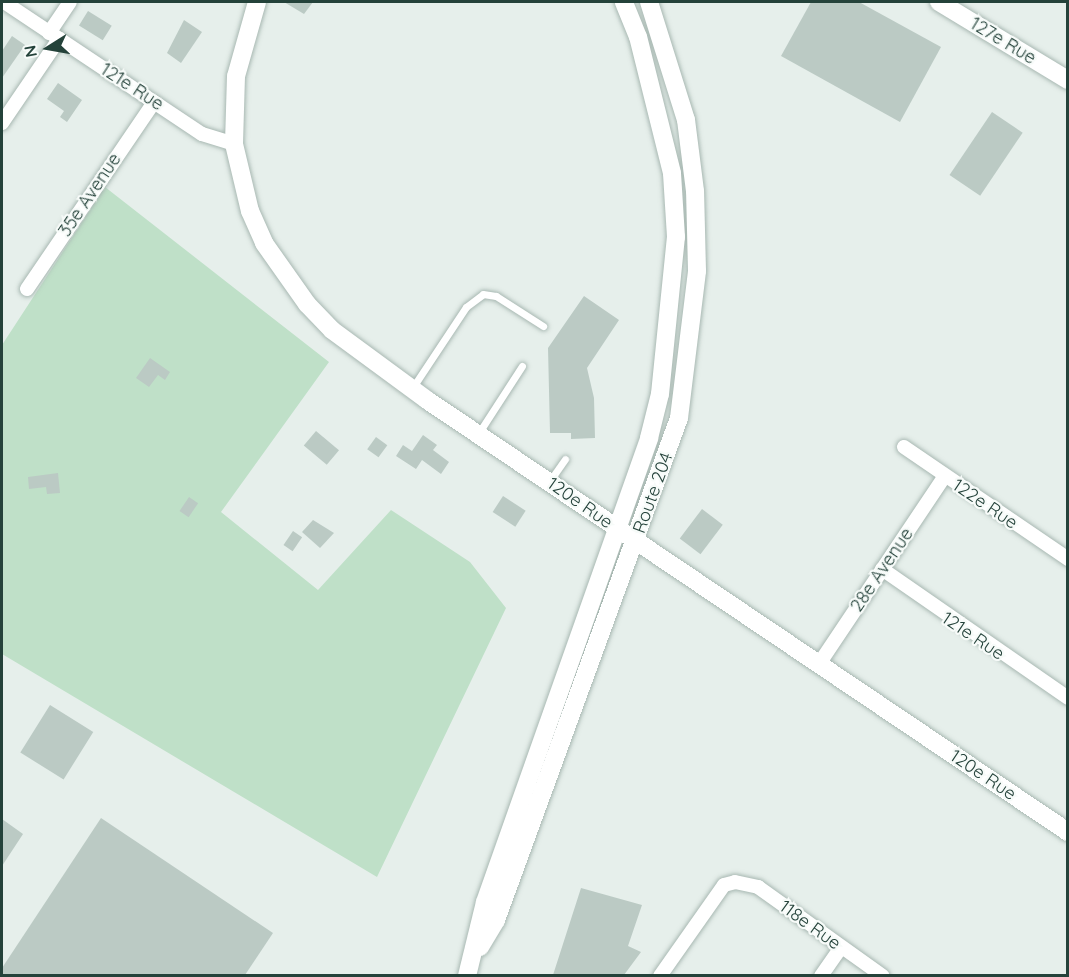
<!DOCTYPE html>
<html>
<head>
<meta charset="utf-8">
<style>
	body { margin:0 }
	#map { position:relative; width:1069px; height:977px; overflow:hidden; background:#e6efeb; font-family:Quicksand,sans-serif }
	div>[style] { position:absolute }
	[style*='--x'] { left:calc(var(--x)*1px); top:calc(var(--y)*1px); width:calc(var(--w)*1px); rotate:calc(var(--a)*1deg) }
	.green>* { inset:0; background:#bfe0c8 }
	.building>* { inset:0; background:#bbcac4; transform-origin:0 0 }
	.roads { filter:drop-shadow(0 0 2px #a8b8b2) drop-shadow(0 0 2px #a8b8b2) }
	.lane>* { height:7px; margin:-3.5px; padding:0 3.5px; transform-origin:3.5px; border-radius:3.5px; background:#fff }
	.street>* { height:14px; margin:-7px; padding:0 7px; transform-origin:7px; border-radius:7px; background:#fff }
	.secondary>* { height:18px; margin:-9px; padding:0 9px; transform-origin:9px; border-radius:9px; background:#fff }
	span { translate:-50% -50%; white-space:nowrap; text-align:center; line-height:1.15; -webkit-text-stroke:4.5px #f7fbf9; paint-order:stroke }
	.street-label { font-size:18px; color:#24423a }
	.frame { position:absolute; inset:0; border:3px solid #24423a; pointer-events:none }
	.north { position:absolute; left:18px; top:18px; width:60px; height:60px; -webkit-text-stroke:4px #f7fbf9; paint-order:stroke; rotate:259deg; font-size:16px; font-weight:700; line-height:24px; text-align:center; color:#24423a }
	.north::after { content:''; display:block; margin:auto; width:21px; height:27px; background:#24423a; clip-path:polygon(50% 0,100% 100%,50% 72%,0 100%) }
</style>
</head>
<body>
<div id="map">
	<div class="green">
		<div style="clip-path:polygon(105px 187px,329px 362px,221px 512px,318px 590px,391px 510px,470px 562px,506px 608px,377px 877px,2px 654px,2px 345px)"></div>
	</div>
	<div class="building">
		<div style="clip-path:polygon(284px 2px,313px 2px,304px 14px)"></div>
		<div style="clip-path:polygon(811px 2px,859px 2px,941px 47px,900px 122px,781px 56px)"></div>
		<div style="left:88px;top:11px;width:28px;height:17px;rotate:32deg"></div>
		<div style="clip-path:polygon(184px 20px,202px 32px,181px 63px,167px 53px)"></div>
		<div style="clip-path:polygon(12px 36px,25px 45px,2px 78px,2px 51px)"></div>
		<div style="clip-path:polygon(58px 83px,82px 100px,67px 122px,60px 117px,64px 111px,47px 99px)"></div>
		<div style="left:992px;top:112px;width:37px;height:76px;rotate:34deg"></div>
		<div style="clip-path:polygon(584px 296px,619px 320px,587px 368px,594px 398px,595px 438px,571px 439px,571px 433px,550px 433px,548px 348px)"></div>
		<div style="clip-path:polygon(150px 358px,170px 372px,165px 380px,158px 375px,149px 387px,136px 378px)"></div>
		<div style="left:316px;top:431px;width:30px;height:19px;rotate:40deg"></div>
		<div style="clip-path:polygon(423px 435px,437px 445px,433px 450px,449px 462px,441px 474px,422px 460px,416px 469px,396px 456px,403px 445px,412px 451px)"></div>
		<div style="left:376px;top:437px;width:14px;height:15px;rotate:36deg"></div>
		<div style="clip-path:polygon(58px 473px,60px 493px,47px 494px,46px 487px,29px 489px,28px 477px)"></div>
		<div style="left:503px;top:496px;width:27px;height:19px;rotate:33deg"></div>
		<div style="left:189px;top:497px;width:11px;height:17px;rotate:34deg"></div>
		<div style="left:702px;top:509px;width:26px;height:37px;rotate:37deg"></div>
		<div style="clip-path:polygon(313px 520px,334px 533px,320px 548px,302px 532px)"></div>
		<div style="left:293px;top:531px;width:11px;height:17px;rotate:34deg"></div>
		<div style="left:50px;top:705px;width:51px;height:56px;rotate:32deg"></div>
		<div style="clip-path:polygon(101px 818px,273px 933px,245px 975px,2px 975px,2px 968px)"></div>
		<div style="clip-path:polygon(2px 819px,23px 834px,2px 866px)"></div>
		<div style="clip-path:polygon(581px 888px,642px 905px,628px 946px,641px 952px,624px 975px,553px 975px)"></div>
	</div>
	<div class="roads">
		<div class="lane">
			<div style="--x:413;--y:387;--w:96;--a:-56.5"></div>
			<div style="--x:466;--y:307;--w:21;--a:-37"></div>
			<div style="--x:483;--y:294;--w:13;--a:9"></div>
			<div style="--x:496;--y:296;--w:56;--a:32.6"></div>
			<div style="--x:478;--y:434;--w:81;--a:-57.1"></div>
			<div style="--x:549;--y:482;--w:28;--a:-55"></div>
		</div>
		<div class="street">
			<div style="--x:4;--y:2;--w:238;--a:33.7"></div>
			<div style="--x:202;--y:134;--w:34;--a:17"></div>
			<div style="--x:49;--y:33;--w:37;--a:-56"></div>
			<div style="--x:2;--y:123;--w:102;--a:-55.8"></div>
			<div style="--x:27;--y:289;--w:226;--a:-55.8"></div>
			<div style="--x:904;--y:447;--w:199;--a:34.3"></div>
			<div style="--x:882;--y:569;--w:226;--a:34.7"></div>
			<div style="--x:819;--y:664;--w:226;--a:-56.2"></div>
			<div style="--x:660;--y:976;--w:111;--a:-54.9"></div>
			<div style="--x:724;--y:885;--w:11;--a:-15"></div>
			<div style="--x:735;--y:882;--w:24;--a:12"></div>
			<div style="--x:758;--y:887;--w:153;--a:35.5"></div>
			<div style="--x:821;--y:976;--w:35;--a:-55"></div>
		</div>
		<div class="secondary">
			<div style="--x:257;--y:2;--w:77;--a:105.8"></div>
			<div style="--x:236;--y:76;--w:68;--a:91.7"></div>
			<div style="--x:234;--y:144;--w:69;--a:76.6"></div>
			<div style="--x:250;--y:211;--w:35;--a:66"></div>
			<div style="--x:264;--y:243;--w:75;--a:54.8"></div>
			<div style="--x:307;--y:304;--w:36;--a:46"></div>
			<div style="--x:332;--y:330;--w:118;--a:36.4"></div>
			<div style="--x:427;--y:400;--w:773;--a:33.98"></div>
			<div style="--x:939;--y:2;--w:151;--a:31.2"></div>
			<div style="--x:480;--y:947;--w:31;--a:-59"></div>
			<div style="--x:496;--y:920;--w:534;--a:-69.97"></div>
			<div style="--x:679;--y:418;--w:148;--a:-83"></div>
			<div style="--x:697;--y:271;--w:80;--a:-91.4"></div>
			<div style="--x:695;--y:191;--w:72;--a:-97.2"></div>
			<div style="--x:686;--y:120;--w:124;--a:-107.4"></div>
			<div style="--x:467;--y:976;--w:76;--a:-76.3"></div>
			<div style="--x:485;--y:902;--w:492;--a:-70.5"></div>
			<div style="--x:649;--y:438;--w:45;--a:-76"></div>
			<div style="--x:660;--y:394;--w:158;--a:-84.2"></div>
			<div style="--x:676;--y:237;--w:64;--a:-93.6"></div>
			<div style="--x:672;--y:173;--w:140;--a:-104"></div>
			<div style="--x:638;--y:37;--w:38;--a:-112"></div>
		</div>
	</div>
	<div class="street-label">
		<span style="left:1003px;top:41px;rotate:31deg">127e Rue</span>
		<span style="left:132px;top:87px;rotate:33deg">121e Rue</span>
		<span style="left:90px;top:195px;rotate:-56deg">35e Avenue</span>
		<span style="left:653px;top:493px;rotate:-70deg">Route 204</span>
		<span style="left:580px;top:503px;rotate:35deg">120e Rue</span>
		<span style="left:985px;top:504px;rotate:34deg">122e Rue</span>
		<span style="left:882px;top:570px;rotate:-56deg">28e Avenue</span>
		<span style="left:973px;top:636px;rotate:34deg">121e Rue</span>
		<span style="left:983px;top:775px;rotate:34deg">120e Rue</span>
		<span style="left:810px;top:925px;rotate:36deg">118e Rue</span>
	</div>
	<div class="frame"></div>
	<div class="north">N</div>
</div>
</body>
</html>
